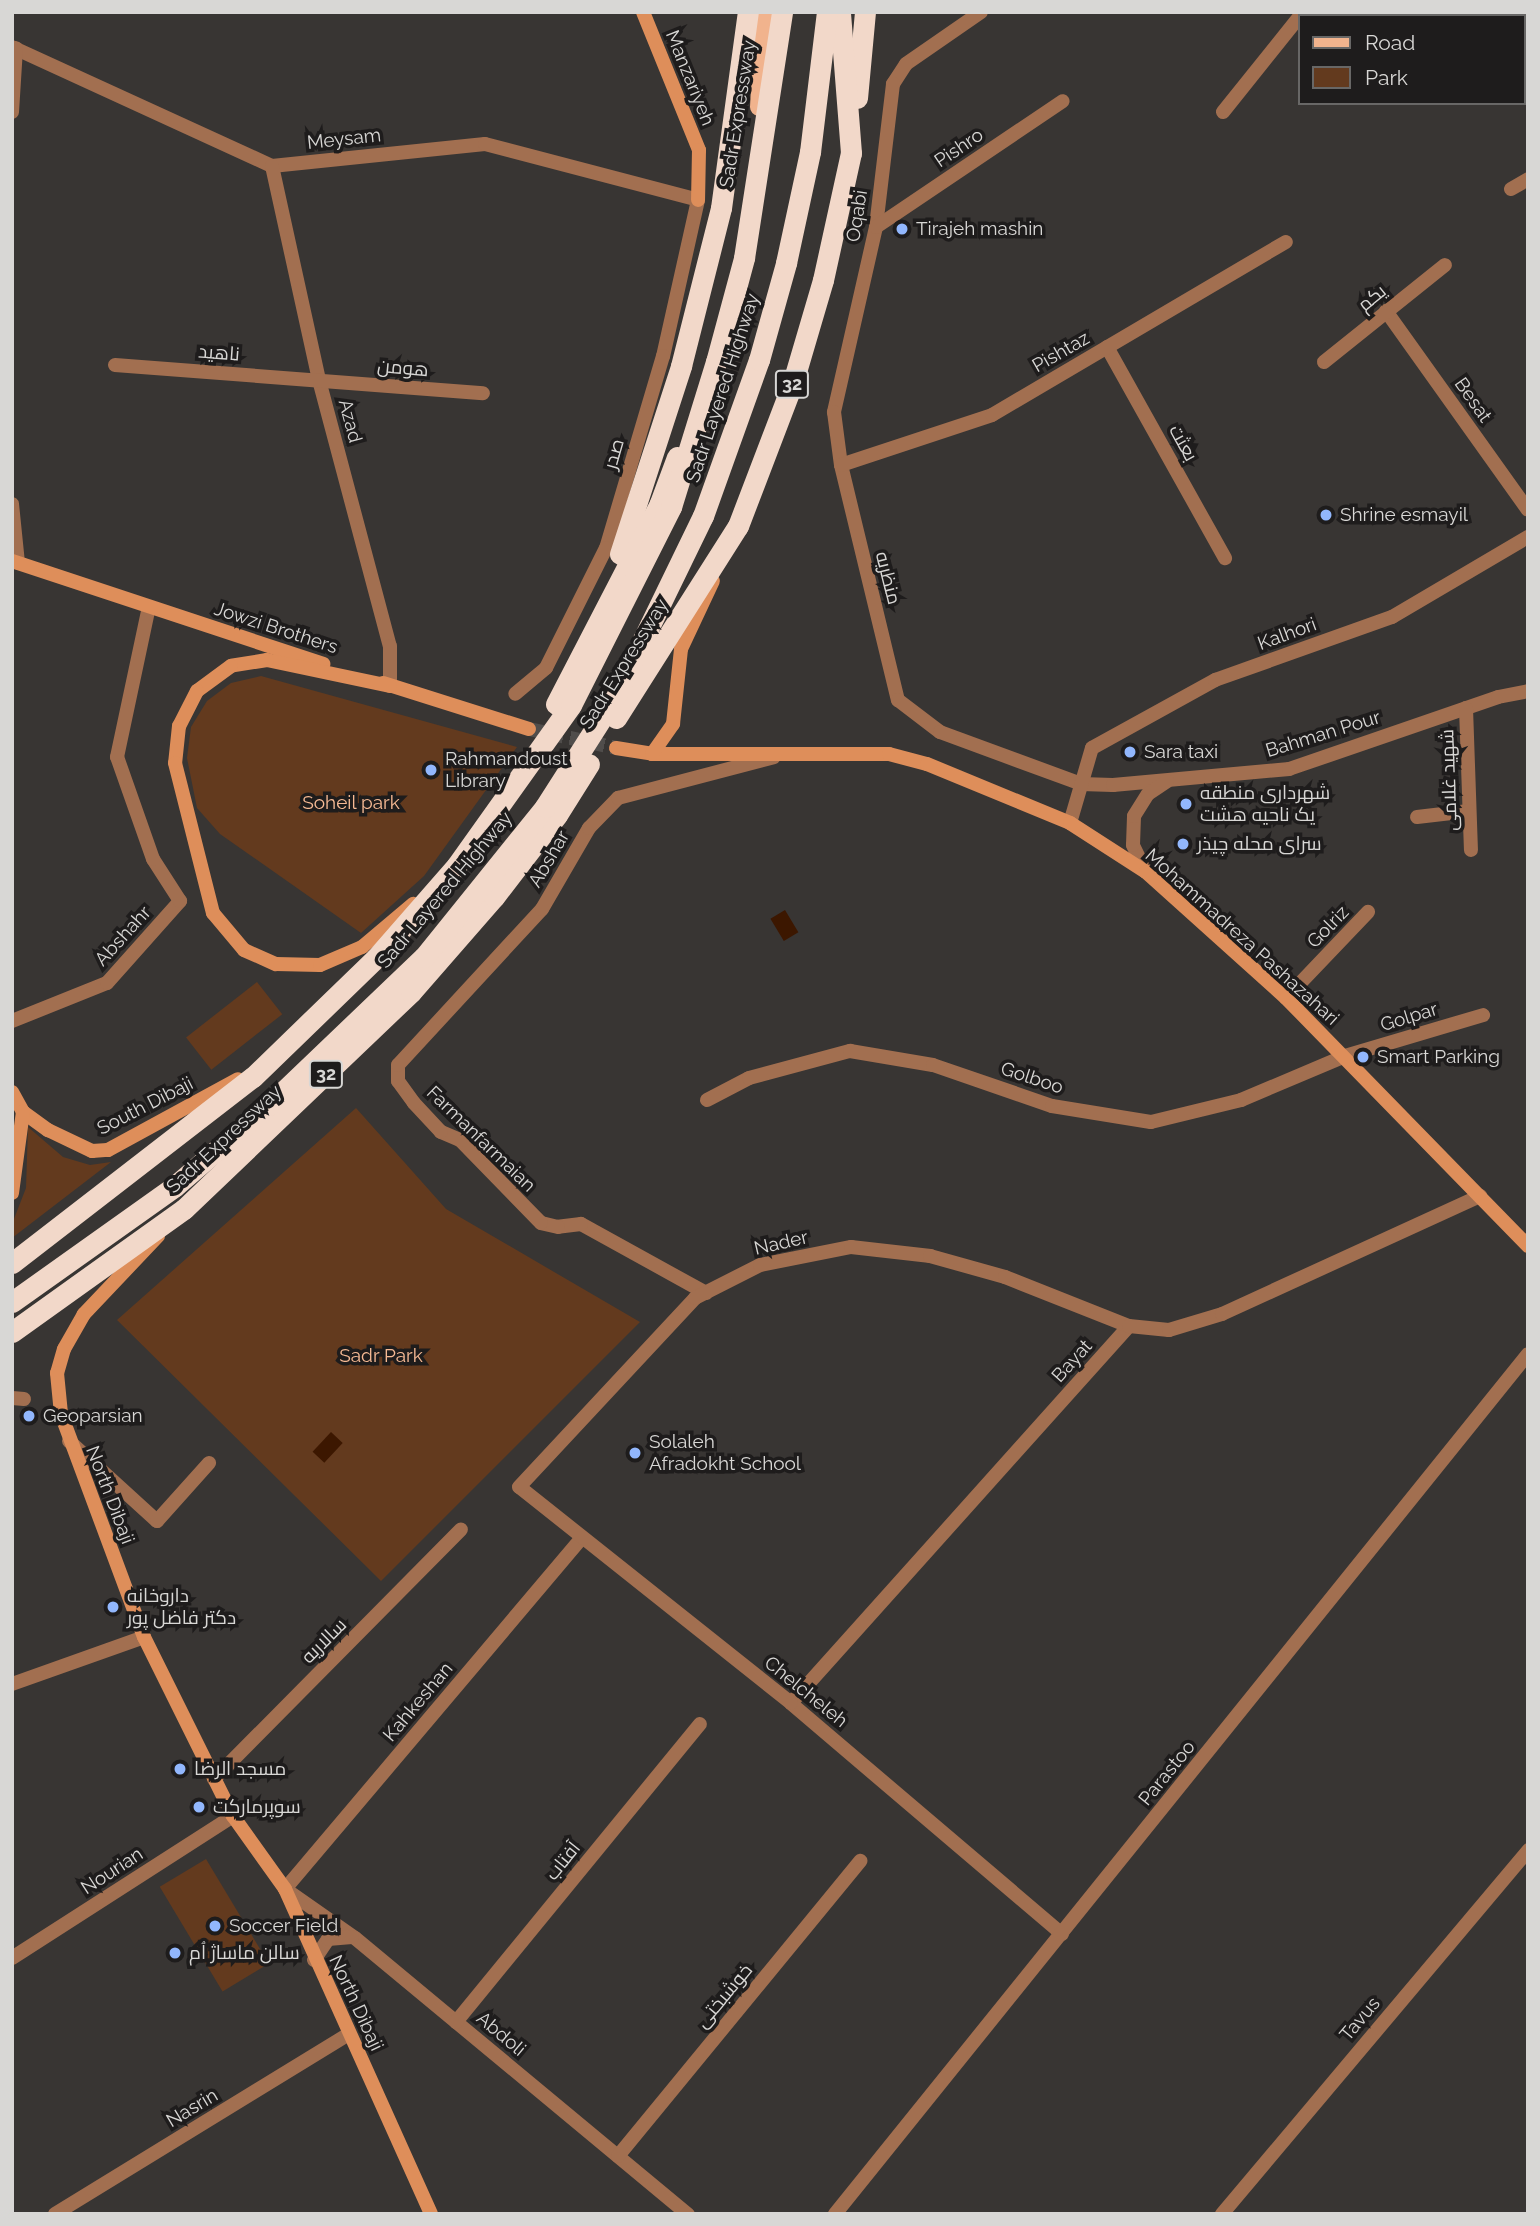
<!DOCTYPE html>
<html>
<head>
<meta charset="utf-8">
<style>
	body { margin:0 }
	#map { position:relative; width:1540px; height:2226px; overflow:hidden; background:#383533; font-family:Raleway,Cairo,sans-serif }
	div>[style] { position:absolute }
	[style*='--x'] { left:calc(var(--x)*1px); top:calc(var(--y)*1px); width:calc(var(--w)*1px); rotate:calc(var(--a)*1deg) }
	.green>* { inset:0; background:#633a1e; transform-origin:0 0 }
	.water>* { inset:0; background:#3c1700; transform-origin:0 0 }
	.secondary-tunnel>* { height:14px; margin-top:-7px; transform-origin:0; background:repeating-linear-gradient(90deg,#504d4b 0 14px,transparent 0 21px) }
	.street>* { height:14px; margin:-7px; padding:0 7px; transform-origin:7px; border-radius:7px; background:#a26f50 }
	.secondary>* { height:14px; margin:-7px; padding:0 7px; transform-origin:7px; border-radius:7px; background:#de8e5a }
	.primary>* { height:18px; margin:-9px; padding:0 9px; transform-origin:9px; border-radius:9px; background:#f1b38d }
	.highway>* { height:21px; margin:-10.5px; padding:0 10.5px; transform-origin:10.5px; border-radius:10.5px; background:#f2d8c9 }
	.highway-bridge>* { height:21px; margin:-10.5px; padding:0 10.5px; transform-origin:10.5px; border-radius:10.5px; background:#f2d8c9 }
	.dots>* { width:19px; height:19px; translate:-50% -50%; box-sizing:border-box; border:4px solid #1e1c1c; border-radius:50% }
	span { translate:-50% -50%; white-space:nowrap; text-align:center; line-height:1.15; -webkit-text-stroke:7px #1e1c1c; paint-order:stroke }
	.shield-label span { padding:2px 5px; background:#1e1c1c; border:2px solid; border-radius:5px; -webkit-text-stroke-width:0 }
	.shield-label { font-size:18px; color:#d8d7d5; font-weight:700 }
	.street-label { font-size:19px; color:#d8d7d5 }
	.poi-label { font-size:19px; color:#d8d7d5 }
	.left { translate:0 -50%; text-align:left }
	.park-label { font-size:19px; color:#f7ba94 }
	.frame { position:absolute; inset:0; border:14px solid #d8d7d5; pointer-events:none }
	.legend { position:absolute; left:1298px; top:14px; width:228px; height:91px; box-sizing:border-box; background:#1e1c1c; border:2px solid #686766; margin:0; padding:9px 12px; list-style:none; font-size:21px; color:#d8d7d5 }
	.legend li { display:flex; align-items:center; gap:14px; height:35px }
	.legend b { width:35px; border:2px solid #686766 }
</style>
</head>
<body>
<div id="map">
	<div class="green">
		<div style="clip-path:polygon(261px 676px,517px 747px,424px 876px,361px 933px,220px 834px,197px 808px,187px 758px,191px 727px,207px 701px,231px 683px)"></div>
		<div style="left:257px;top:982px;width:41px;height:90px;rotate:52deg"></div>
		<div style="clip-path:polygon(356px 1108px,446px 1209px,640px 1322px,381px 1581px,117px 1320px)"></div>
		<div style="clip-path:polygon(28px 1127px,63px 1157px,90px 1165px,111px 1162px,12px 1238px,12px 1224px,26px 1188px)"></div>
		<div style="left:206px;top:1859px;width:122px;height:54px;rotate:59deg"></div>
	</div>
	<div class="water">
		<div style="left:785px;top:910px;width:26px;height:17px;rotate:59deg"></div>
		<div style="left:331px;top:1432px;width:16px;height:27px;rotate:43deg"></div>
	</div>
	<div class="secondary-tunnel">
		<div style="--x:529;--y:729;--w:89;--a:12.3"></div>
	</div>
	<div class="street">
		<div style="--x:981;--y:12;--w:91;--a:145.3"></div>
		<div style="--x:906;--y:64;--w:24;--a:123"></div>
		<div style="--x:893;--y:84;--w:144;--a:96.8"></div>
		<div style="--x:876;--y:227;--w:190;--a:102.8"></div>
		<div style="--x:834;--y:412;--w:53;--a:82.5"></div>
		<div style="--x:841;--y:465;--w:242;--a:76.4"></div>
		<div style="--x:898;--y:700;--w:53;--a:37.3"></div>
		<div style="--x:940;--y:732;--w:150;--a:20.2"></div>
		<div style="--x:1081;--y:784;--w:32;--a:2"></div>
		<div style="--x:1113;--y:785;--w:177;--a:-5.2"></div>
		<div style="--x:1289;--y:769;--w:221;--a:-19"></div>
		<div style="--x:1498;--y:697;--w:31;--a:-11"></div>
		<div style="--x:12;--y:47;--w:286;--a:24.6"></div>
		<div style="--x:272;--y:166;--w:214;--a:-5.9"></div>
		<div style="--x:485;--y:144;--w:220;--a:14.7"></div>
		<div style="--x:698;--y:200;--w:160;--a:102.6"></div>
		<div style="--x:663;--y:356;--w:200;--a:106.5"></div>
		<div style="--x:606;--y:548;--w:134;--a:116.6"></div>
		<div style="--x:546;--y:668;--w:40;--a:140"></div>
		<div style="--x:12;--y:112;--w:64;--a:-86.4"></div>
		<div style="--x:1223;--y:112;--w:128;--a:-51.3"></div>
		<div style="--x:272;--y:166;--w:219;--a:77.6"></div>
		<div style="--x:319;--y:380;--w:275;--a:75.1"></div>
		<div style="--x:390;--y:646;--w:40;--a:90"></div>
		<div style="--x:1511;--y:189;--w:20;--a:-30"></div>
		<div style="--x:876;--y:227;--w:225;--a:-34"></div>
		<div style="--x:1386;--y:311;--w:244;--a:54.5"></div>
		<div style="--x:1107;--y:347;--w:242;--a:60.8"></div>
		<div style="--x:1324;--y:362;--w:155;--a:-38.7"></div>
		<div style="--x:115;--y:365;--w:369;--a:4.4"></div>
		<div style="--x:841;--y:465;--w:159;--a:-18.3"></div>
		<div style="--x:992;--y:415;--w:341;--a:-30.5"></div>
		<div style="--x:12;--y:504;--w:59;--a:84.2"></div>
		<div style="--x:1466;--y:708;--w:142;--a:88"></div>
		<div style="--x:1417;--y:817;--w:52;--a:-6.6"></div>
		<div style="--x:1070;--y:823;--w:78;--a:-73.7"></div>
		<div style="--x:1092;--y:748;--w:141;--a:-28.9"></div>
		<div style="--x:1215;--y:680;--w:188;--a:-19.6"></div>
		<div style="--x:1392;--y:617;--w:158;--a:-30.5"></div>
		<div style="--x:1146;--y:872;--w:30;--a:-116"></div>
		<div style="--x:1133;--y:845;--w:29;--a:-88"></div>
		<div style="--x:1134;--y:816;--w:26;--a:-58"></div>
		<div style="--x:1148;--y:794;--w:23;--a:-34"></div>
		<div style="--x:1286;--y:998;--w:119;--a:-46.4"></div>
		<div style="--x:12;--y:1021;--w:102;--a:-21.8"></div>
		<div style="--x:107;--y:983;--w:110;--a:-48.3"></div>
		<div style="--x:180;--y:901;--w:50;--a:-122.7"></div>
		<div style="--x:153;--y:859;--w:108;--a:-109.4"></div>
		<div style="--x:117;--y:757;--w:153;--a:-78"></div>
		<div style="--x:707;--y:1100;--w:47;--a:-27.6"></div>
		<div style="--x:749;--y:1078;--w:105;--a:-15"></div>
		<div style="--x:850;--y:1051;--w:84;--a:9.6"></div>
		<div style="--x:933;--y:1065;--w:126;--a:19"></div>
		<div style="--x:1052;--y:1106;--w:100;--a:9.2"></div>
		<div style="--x:1151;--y:1122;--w:93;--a:-13.7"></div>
		<div style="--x:1241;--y:1100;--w:113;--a:-22.9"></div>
		<div style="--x:1345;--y:1056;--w:144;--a:-16.5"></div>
		<div style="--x:706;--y:1293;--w:143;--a:-151.1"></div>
		<div style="--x:581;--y:1224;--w:23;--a:173"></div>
		<div style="--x:558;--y:1227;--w:17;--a:-167"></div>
		<div style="--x:541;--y:1223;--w:116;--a:-134.3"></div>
		<div style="--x:460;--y:1140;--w:21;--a:-157"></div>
		<div style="--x:441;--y:1132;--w:40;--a:-133"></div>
		<div style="--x:414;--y:1103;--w:27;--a:-126"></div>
		<div style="--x:398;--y:1081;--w:16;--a:-90"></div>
		<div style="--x:398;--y:1065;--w:212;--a:-47.3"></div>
		<div style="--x:542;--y:909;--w:94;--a:-59.9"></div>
		<div style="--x:589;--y:828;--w:42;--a:-46"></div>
		<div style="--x:618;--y:798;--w:161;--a:-14.7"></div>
		<div style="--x:12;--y:1398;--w:12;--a:5"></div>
		<div style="--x:69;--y:1441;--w:119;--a:42.3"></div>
		<div style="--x:157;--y:1521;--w:78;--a:-48.1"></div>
		<div style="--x:580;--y:1540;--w:457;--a:130.2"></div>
		<div style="--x:285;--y:1889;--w:85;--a:35"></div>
		<div style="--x:355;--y:1938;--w:433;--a:39.7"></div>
		<div style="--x:12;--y:1684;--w:140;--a:-19.6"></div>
		<div style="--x:791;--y:1703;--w:506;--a:-48.12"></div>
		<div style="--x:214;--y:1779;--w:351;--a:-45.3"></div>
		<div style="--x:1062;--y:1934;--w:356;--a:-139.6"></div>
		<div style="--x:791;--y:1703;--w:347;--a:-141.5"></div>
		<div style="--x:519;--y:1487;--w:258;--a:-47"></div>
		<div style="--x:695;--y:1298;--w:73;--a:-26.9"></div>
		<div style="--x:760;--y:1265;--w:93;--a:-11.2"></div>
		<div style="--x:851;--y:1247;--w:80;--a:6.5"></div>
		<div style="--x:930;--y:1256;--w:78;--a:15.6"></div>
		<div style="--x:1005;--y:1277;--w:133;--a:21.6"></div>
		<div style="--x:1129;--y:1326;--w:40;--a:5.7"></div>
		<div style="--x:1169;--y:1330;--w:55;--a:-16.8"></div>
		<div style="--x:1222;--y:1314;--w:284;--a:-24.6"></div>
		<div style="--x:12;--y:1958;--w:263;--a:-32.7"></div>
		<div style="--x:314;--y:1960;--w:25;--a:-56"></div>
		<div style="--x:328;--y:1939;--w:24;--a:-5"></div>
		<div style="--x:456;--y:2022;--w:385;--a:-50.7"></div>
		<div style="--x:618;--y:2156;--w:382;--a:-50.6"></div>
		<div style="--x:55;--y:2214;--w:345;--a:-31.5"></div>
		<div style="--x:835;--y:2214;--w:1104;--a:-51.14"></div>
		<div style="--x:1222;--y:2214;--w:476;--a:-49.9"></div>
	</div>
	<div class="secondary">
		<div style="--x:643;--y:12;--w:149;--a:67.9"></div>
		<div style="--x:699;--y:150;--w:50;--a:91.1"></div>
		<div style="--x:12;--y:561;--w:328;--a:18.3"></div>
		<div style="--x:383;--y:683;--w:153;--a:17.5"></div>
		<div style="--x:390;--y:686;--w:126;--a:-168.1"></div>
		<div style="--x:267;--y:660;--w:36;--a:171"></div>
		<div style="--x:231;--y:666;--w:42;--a:143.7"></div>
		<div style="--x:197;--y:691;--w:39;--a:117"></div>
		<div style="--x:179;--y:726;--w:37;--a:96"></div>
		<div style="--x:175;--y:763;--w:155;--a:75.8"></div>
		<div style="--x:213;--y:913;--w:48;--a:50"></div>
		<div style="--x:244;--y:950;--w:35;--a:24"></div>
		<div style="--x:276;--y:964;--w:44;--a:1.3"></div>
		<div style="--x:320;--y:965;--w:46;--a:-23.2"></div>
		<div style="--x:362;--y:947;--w:67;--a:-40.1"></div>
		<div style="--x:616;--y:748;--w:36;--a:9"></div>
		<div style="--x:652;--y:754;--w:237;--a:0"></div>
		<div style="--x:889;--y:754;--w:39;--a:15"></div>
		<div style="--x:927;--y:764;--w:155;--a:22.4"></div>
		<div style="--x:1070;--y:823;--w:90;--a:32.8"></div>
		<div style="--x:1146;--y:872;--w:188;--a:42"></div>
		<div style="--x:1286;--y:998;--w:347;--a:45.7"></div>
		<div style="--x:652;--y:754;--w:37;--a:-55"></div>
		<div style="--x:673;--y:724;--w:75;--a:-83.9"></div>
		<div style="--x:681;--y:649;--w:75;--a:-64.8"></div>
		<div style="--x:12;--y:1092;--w:23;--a:61"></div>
		<div style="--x:23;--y:1112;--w:31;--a:36"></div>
		<div style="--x:48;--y:1130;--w:49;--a:25.5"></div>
		<div style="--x:92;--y:1151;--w:16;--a:-4"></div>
		<div style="--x:108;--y:1150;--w:148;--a:-28.6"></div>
		<div style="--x:12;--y:1193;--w:82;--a:-82.3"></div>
		<div style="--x:158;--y:1236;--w:108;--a:133.5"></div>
		<div style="--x:84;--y:1314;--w:40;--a:119.7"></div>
		<div style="--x:64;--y:1349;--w:25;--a:106"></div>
		<div style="--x:57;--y:1373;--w:41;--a:84.4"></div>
		<div style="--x:61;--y:1414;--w:238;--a:69.6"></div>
		<div style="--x:144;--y:1637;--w:200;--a:63.6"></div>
		<div style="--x:233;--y:1816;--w:90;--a:54.5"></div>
		<div style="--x:285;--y:1889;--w:356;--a:65.8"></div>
	</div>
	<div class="primary">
		<div style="--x:759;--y:107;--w:95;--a:-87"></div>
	</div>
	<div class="highway">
		<div style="--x:857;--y:98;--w:86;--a:-84.7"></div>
		<div style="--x:620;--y:554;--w:198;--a:-72"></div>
		<div style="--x:681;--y:366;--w:163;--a:-75.8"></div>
		<div style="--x:721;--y:208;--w:198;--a:-82.2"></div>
		<div style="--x:556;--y:704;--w:226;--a:-62.6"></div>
		<div style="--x:660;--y:503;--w:49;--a:-69.7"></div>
		<div style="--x:616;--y:718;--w:227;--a:-57.6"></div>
		<div style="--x:738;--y:526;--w:154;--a:-69.1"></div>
		<div style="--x:793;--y:382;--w:106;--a:-73.6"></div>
		<div style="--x:823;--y:280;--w:130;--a:-77.6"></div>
		<div style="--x:851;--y:153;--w:141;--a:-94.5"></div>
		<div style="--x:12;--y:1332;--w:211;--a:-35.6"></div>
		<div style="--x:184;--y:1209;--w:314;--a:-43.7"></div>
		<div style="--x:411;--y:992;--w:126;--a:-48.9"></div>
		<div style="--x:494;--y:897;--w:103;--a:-52.5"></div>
		<div style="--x:557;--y:815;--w:60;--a:-57.9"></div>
	</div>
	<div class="highway-bridge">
		<div style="--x:12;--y:1263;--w:304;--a:-37.7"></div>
		<div style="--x:253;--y:1077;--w:171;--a:-44.1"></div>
		<div style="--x:376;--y:958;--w:123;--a:-48.9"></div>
		<div style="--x:457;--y:865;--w:196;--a:-54.5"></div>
		<div style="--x:571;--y:705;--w:222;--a:-63.2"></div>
		<div style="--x:671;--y:507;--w:152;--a:-72.8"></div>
		<div style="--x:716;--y:362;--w:108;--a:-74.9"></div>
		<div style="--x:744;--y:258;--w:249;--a:-81.2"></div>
		<div style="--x:12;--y:1302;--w:200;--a:-35.4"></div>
		<div style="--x:175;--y:1186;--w:124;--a:-40.8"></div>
		<div style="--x:269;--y:1105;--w:214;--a:-43.7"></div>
		<div style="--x:424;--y:957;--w:193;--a:-51.1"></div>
		<div style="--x:545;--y:807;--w:130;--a:-57.5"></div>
		<div style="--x:615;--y:697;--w:201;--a:-64.1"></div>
		<div style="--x:703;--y:516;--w:166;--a:-70.3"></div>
		<div style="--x:759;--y:360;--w:101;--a:-74.4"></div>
		<div style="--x:786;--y:263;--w:114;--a:-77.8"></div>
		<div style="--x:810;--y:152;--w:141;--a:-83.1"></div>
	</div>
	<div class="dots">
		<div style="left:902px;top:229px;background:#92b7fd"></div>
		<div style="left:1326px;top:515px;background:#92b7fd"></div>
		<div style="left:1130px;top:752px;background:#92b7fd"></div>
		<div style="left:431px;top:770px;background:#92b7fd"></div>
		<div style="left:1186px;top:804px;background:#92b7fd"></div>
		<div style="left:1183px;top:844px;background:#92b7fd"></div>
		<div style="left:1363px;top:1057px;background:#92b7fd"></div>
		<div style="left:29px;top:1416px;background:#92b7fd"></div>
		<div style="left:635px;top:1453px;background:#92b7fd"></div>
		<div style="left:113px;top:1607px;background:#92b7fd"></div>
		<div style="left:180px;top:1769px;background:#92b7fd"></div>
		<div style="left:199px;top:1807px;background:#92b7fd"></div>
		<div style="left:215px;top:1926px;background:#92b7fd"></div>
		<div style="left:175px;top:1953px;background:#92b7fd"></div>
	</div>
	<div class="shield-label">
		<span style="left:792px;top:384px">32</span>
		<span style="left:326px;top:1074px">32</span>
	</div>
	<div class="street-label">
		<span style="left:690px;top:78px;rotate:68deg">Manzariyeh</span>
		<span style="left:738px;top:114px;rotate:-81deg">Sadr Expressway</span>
		<span style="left:344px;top:139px;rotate:-6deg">Meysam</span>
		<span style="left:959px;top:148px;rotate:-34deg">Pishro</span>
		<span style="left:857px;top:216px;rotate:-81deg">Oqabi</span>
		<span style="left:1372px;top:298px;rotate:-39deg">یکم</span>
		<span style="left:1061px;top:352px;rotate:-30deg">Pishtaz</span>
		<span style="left:219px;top:353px;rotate:4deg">ناهید</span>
		<span style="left:403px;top:368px;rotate:5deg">هومن</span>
		<span style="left:723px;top:388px;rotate:-72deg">Sadr Layered Highway</span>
		<span style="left:1473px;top:400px;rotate:55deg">Besat</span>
		<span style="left:350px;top:421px;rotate:75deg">Azad</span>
		<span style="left:1183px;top:443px;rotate:61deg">بعثت</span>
		<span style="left:614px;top:454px;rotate:-74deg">صدر</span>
		<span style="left:888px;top:578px;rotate:76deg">منظریه</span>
		<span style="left:276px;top:628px;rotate:18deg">Jowzi Brothers</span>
		<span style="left:1287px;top:634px;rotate:-20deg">Kalhori</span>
		<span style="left:624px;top:664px;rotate:-58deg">Sadr Expressway</span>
		<span style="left:1323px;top:734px;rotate:-17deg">Bahman Pour</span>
		<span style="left:1449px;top:780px;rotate:-92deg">شهید غلامی</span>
		<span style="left:549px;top:859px;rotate:-60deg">Abshar</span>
		<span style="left:445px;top:890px;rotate:-50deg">Sadr Layered Highway</span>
		<span style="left:1328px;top:927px;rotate:-46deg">Golriz</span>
		<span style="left:123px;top:936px;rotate:-48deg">Abshahr</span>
		<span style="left:1242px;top:937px;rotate:42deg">Mohammadreza Pashazahari</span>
		<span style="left:1409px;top:1017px;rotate:-17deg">Golpar</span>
		<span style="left:1032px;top:1078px;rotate:18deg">Golboo</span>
		<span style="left:145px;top:1106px;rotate:-27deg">South Dibaji</span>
		<span style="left:224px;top:1139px;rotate:-43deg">Sadr Expressway</span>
		<span style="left:481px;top:1139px;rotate:44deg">Farmanfarmaian</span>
		<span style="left:781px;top:1243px;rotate:-13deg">Nader</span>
		<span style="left:1072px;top:1361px;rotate:-48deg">Bayat</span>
		<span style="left:110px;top:1495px;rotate:69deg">North Dibaji</span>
		<span style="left:324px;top:1641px;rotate:-45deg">سالاریه</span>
		<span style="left:806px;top:1692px;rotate:39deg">Chelcheleh</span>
		<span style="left:418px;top:1702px;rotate:-50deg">Kahkeshan</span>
		<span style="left:1167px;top:1773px;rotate:-51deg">Parastoo</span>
		<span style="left:563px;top:1861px;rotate:-51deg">آفتاب</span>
		<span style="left:112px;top:1871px;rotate:-33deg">Nourian</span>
		<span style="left:724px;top:1996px;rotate:-50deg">خوشبختی</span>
		<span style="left:356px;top:2003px;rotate:65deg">North Dibaji</span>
		<span style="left:1360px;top:2019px;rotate:-50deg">Tavus</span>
		<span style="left:501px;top:2034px;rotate:40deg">Abdoli</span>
		<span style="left:192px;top:2108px;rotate:-31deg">Nasrin</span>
	</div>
	<div class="poi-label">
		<span class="left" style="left:916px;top:229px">Tirajeh mashin</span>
		<span class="left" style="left:1340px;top:515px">Shrine esmayil</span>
		<span class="left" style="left:1144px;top:752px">Sara taxi</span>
		<span class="left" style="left:445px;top:770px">Rahmandoust<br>Library</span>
		<span class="left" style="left:1200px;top:804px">شهرداری منطقه<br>یک ناحیه هشت</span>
		<span class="left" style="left:1197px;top:844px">سرای محله چیذر</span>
		<span class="left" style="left:1377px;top:1057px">Smart Parking</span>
		<span class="left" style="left:43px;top:1416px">Geoparsian</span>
		<span class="left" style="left:649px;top:1453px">Solaleh<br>Afradokht School</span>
		<span class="left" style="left:127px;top:1607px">داروخانه<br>دکتر فاضل پور</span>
		<span class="left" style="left:194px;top:1769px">مسجد الرضا</span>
		<span class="left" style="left:213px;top:1807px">سوپرمارکت</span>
		<span class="left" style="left:229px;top:1926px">Soccer Field</span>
		<span class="left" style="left:189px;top:1953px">سالن ماساژ اُم</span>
	</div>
	<div class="park-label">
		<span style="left:351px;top:803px">Soheil park</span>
		<span style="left:381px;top:1356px">Sadr Park</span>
	</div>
	<div class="frame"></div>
	<ul class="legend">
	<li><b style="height:9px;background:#f1b38d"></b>Road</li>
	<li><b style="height:19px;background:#633a1e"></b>Park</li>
	</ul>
</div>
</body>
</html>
